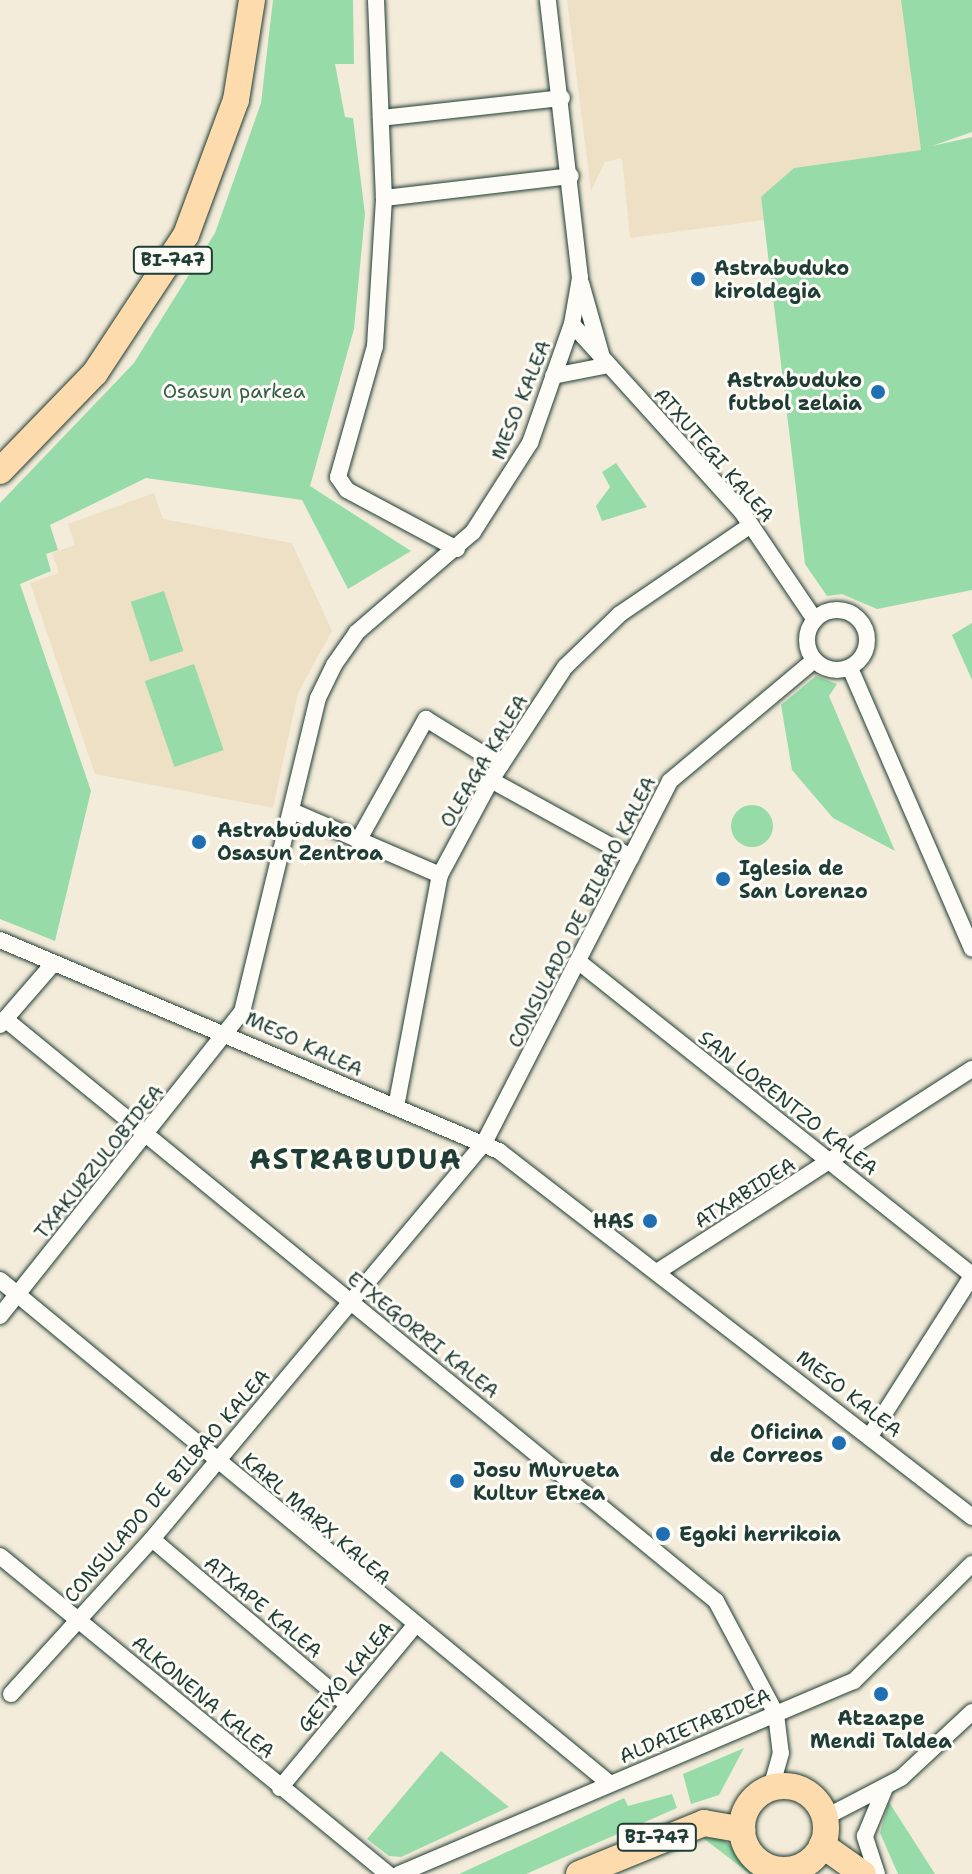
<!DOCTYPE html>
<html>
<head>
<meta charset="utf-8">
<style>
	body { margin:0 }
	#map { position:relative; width:972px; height:1874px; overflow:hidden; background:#f4ecda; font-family:"Shantell Sans",sans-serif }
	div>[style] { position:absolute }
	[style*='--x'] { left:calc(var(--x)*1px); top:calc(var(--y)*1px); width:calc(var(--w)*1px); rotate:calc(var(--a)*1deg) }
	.built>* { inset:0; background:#eee0c5 }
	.green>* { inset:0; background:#97dca8; transform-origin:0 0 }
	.round { border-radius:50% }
	.roads { filter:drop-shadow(0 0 2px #1f3d34) drop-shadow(0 0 2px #1f3d34) }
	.street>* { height:16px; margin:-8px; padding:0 8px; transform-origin:8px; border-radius:8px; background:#fdfcf7 }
	.street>.ring { margin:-8px; padding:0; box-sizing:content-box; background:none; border:16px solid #fdfcf7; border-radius:50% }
	.primary>* { height:26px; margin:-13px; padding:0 13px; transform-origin:13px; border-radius:13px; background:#fedbac }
	.primary>.ring { margin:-13px; padding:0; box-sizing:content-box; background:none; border:26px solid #fedbac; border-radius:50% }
	.dots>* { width:22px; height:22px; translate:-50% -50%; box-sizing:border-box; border:4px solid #fdfcf7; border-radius:50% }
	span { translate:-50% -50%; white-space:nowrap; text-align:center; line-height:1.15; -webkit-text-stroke:6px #fdfcf7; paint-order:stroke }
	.shield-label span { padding:2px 6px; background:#fdfcf7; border:2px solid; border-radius:6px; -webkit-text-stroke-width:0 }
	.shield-label { font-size:18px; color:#1f3d34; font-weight:700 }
	.poi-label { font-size:20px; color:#1f3d34; font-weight:700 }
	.left { translate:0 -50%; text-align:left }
	.right { translate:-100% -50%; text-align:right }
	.park-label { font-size:20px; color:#375d4b }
	.street-label { font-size:20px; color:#1f3d34 }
	.district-label { font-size:28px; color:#1f3d34; font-weight:700; letter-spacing:2px }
</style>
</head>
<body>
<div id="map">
	<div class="built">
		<div style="clip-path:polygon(567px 0,901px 0,921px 150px,794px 168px,761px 197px,764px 220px,630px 238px,622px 158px,605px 162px,591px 191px)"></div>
		<div style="clip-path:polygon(154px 493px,163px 519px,292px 543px,332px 631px,298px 693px,273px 808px,95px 774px,30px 583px,59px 573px,52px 553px,75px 545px,68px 524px)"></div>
	</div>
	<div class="green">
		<div style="clip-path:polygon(273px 0,353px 0,354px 64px,335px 64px,345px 117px,353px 118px,365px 214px,354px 329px,310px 486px,411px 551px,348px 589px,302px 500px,146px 478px,50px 525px,58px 550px,46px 554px,51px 571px,20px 584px,91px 791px,55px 941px,0 919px,0 503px,134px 363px,215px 233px,261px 103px)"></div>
		<div style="clip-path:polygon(901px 0,972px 0,972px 132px,932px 146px,972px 137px,972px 590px,877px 609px,842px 594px,827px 596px,805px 564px,761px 197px,794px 168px,921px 150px)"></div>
		<div style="clip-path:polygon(616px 463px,647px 507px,602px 521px,596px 506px,610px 487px,602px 472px)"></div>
		<div style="left:164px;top:591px;width:63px;height:35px;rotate:72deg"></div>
		<div style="clip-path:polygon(972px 623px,972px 680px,952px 635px)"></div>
		<div style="left:194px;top:664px;width:91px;height:52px;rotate:71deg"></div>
		<div style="clip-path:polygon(816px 676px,837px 684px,829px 696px,895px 851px,833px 818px,792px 770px,781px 705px)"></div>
		<div class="round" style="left:731px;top:805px;width:42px;height:42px"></div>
		<div style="clip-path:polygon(744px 1748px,719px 1795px,691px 1804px,683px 1774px)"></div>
		<div style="clip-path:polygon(441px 1751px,509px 1807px,401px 1857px,389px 1856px,367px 1839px)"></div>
		<div style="clip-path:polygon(672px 1794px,677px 1808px,526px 1874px,459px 1874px,624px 1798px,628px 1806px)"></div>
		<div style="clip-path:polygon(889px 1802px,935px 1874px,898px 1874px,880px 1833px)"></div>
		<div style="clip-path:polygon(703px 1838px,721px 1838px,767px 1874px,750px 1874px)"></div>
	</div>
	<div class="roads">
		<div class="street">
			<div style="--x:376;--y:0;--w:198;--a:87.7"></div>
			<div style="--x:381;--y:118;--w:182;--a:-6.3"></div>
			<div style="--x:581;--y:283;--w:77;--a:74.2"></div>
			<div style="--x:572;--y:324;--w:253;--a:47.9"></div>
			<div style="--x:742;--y:512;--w:130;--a:55.9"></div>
			<div style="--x:553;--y:376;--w:52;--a:-11.1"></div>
			<div style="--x:457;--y:549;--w:125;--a:-151.8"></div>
			<div style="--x:347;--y:490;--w:16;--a:-125"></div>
			<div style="--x:338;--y:477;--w:136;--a:-74.2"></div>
			<div style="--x:375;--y:346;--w:148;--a:-86.5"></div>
			<div style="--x:384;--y:198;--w:188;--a:-6.7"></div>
			<div class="ring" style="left:807px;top:610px;width:44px;height:44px"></div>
			<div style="--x:850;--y:668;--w:306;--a:66.5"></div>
			<div style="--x:491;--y:780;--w:160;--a:28.8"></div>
			<div style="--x:292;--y:811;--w:161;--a:23.4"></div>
			<div style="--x:358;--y:841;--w:140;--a:-60.9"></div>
			<div style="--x:426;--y:719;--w:88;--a:31.5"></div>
			<div style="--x:0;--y:940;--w:542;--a:22.92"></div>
			<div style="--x:499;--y:1151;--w:598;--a:37.73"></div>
			<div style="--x:579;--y:962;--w:502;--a:38.54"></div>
			<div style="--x:5;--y:1019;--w:919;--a:39.3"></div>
			<div style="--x:716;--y:1601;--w:128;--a:62"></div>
			<div style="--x:776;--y:1714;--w:39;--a:83"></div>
			<div style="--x:781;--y:1753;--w:36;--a:106"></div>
			<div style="--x:0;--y:1025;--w:81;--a:-49"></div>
			<div style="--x:396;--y:1107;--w:236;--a:-79.3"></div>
			<div style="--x:440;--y:875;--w:108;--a:-61.8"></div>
			<div style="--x:491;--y:780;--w:135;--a:-56.8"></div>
			<div style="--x:565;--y:667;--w:76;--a:-43.9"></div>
			<div style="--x:620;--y:614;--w:158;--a:-34.2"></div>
			<div style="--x:660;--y:1270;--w:371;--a:-32.8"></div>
			<div style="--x:0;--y:1280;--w:791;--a:39.56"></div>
			<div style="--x:0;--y:1316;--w:389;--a:-51.5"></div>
			<div style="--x:242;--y:1012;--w:323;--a:-76.4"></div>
			<div style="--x:318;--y:698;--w:37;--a:-64"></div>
			<div style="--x:334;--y:665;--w:39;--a:-55"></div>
			<div style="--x:356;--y:633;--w:155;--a:-40.8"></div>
			<div style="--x:473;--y:532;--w:106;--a:-57.4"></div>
			<div style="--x:530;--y:443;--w:126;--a:-70.6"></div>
			<div style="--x:572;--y:324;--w:47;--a:-80.1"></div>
			<div style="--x:580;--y:278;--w:280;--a:-96.6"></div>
			<div style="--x:870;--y:1436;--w:190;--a:-57.5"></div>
			<div style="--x:152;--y:1539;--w:257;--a:40.3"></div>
			<div style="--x:0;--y:1556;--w:502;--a:39.34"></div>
			<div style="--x:11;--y:1694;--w:210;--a:-47.7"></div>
			<div style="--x:152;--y:1539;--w:517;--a:-50.02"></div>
			<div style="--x:484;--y:1143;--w:407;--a:-62.8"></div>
			<div style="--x:670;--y:781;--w:188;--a:-40"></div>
			<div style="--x:280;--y:1788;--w:208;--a:-50.3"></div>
			<div style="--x:824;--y:1818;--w:87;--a:-27.5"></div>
			<div style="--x:901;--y:1778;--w:97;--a:-42.9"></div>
			<div style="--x:399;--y:1874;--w:494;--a:-23"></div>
			<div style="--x:854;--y:1681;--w:166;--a:-44.8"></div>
			<div style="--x:877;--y:1874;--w:40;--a:-108"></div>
			<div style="--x:865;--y:1836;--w:52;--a:-67.4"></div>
		</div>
		<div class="primary">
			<div style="--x:0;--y:471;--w:136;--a:-45.9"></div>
			<div style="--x:95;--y:373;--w:165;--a:-56.6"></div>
			<div style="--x:186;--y:235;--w:144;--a:-69.7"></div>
			<div style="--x:236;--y:100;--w:101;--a:-80.9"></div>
			<div class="ring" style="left:742px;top:1786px;width:58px;height:58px"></div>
			<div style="--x:822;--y:1845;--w:50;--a:35.3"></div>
			<div style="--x:579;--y:1874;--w:135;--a:-22.2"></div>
			<div style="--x:704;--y:1823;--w:39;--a:10"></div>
		</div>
	</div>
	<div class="dots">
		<div style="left:698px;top:279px;background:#1f6fb2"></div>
		<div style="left:878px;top:392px;background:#1f6fb2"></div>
		<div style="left:199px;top:842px;background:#1f6fb2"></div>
		<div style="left:723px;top:879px;background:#1f6fb2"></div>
		<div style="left:650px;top:1221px;background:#1f6fb2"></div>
		<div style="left:839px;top:1443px;background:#1f6fb2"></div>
		<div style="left:457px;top:1481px;background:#1f6fb2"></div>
		<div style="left:663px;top:1534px;background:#1f6fb2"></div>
		<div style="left:881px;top:1694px;background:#1f6fb2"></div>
	</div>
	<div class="shield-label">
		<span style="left:173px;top:260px">BI-747</span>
		<span style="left:657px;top:1837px">BI-747</span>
	</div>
	<div class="poi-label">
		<span class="left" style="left:714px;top:280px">Astrabuduko<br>kiroldegia</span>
		<span class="right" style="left:862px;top:392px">Astrabuduko<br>futbol zelaia</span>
		<span class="left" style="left:217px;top:842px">Astrabuduko<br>Osasun Zentroa</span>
		<span class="left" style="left:739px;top:880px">Iglesia de<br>San Lorenzo</span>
		<span class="right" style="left:634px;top:1221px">HAS</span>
		<span class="right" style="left:823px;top:1444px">Oficina<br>de Correos</span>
		<span class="left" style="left:473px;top:1482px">Josu Murueta<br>Kultur Etxea</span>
		<span class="left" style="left:679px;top:1534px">Egoki herrikoia</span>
		<span style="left:881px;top:1730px">Atzazpe<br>Mendi Taldea</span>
	</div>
	<div class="park-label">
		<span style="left:234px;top:391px">Osasun parkea</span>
	</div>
	<div class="street-label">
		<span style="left:521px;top:400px;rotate:-68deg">MESO KALEA</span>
		<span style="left:714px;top:455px;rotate:49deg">ATXUTEGI KALEA</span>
		<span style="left:484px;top:761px;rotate:-59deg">OLEAGA KALEA</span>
		<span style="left:582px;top:912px;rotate:-63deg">CONSULADO DE BILBAO KALEA</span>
		<span style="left:304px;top:1044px;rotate:25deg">MESO KALEA</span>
		<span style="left:788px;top:1103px;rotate:38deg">SAN LORENTZO KALEA</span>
		<span style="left:99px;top:1162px;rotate:-51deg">TXAKURZULOBIDEA</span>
		<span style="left:745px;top:1193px;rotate:-32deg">ATXABIDEA</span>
		<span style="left:423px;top:1335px;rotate:39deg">ETXEGORRI KALEA</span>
		<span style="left:849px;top:1394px;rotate:38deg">MESO KALEA</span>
		<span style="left:167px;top:1486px;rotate:-49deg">CONSULADO DE BILBAO KALEA</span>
		<span style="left:316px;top:1519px;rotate:41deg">KARL MARX KALEA</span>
		<span style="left:263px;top:1607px;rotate:40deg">ATXAPE KALEA</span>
		<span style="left:346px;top:1677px;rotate:-50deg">GETXO KALEA</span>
		<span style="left:203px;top:1697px;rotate:40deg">ALKONENA KALEA</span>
		<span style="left:695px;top:1726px;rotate:-23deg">ALDAIETABIDEA</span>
	</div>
	<div class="district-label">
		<span style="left:356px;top:1159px">ASTRABUDUA</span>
	</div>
</div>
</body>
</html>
